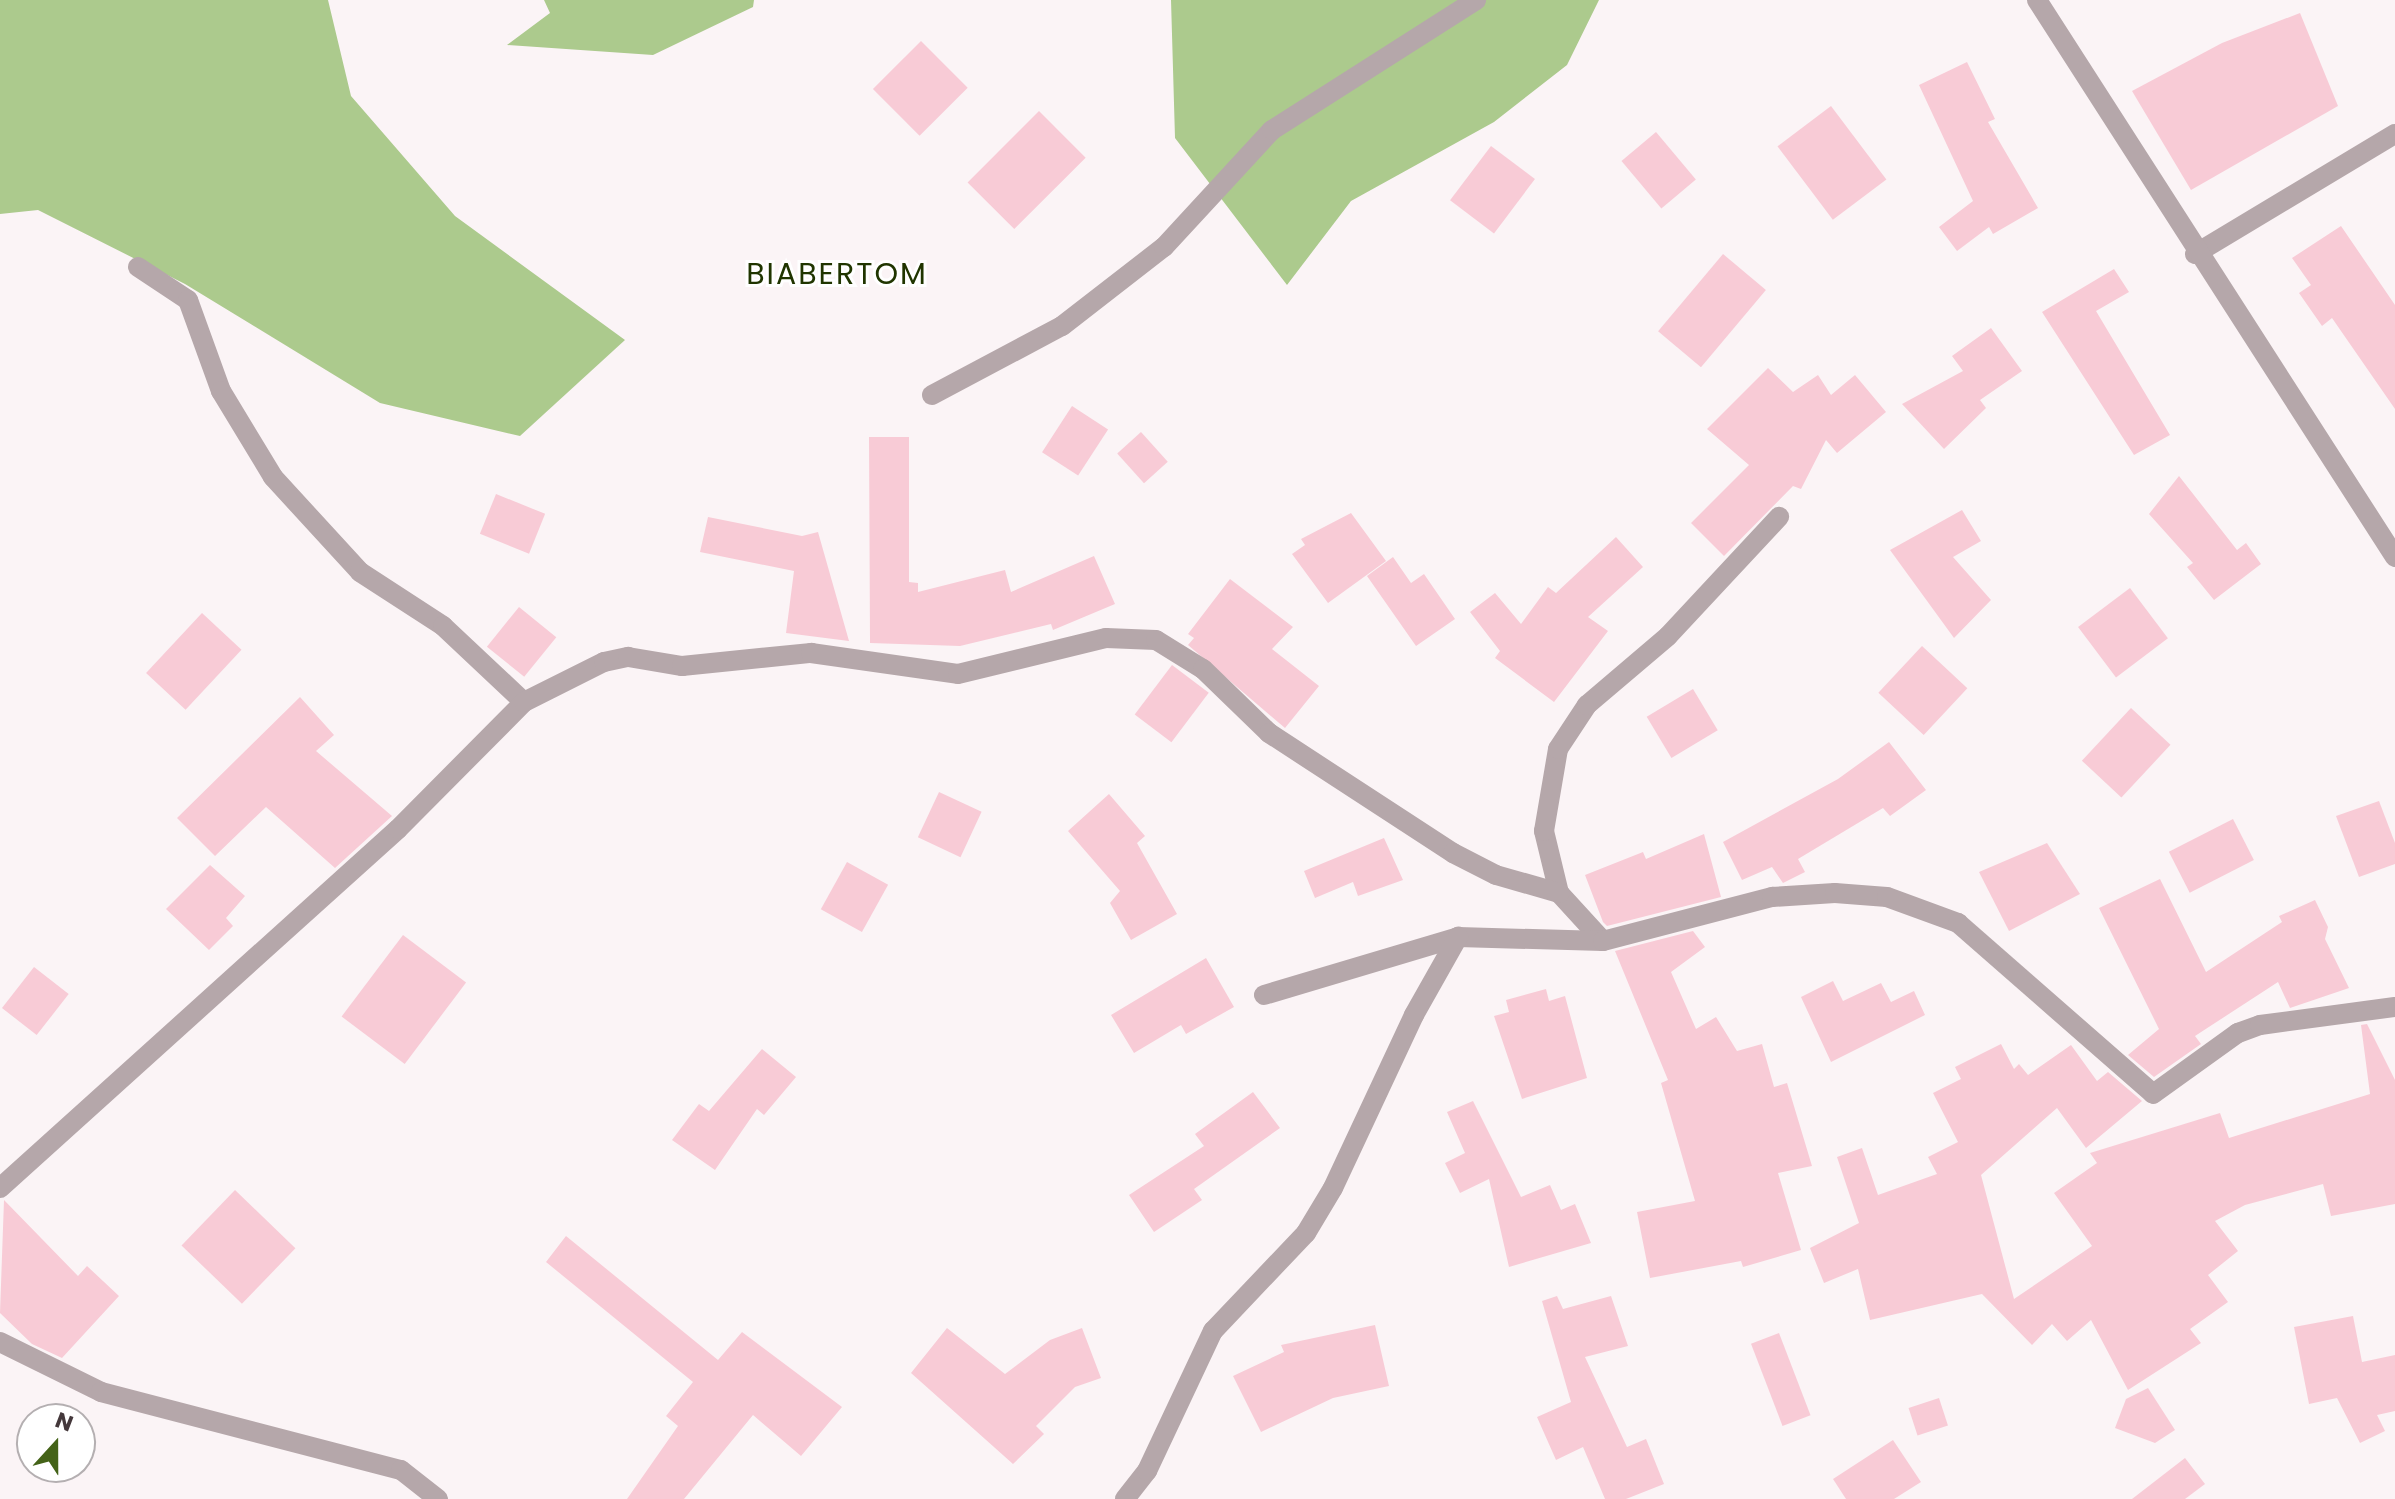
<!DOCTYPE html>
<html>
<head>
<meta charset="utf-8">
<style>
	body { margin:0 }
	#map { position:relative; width:2395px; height:1499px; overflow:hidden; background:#fbf4f6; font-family:Poppins,sans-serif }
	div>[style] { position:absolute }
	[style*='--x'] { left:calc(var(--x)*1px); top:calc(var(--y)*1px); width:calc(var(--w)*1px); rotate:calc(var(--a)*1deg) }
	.forest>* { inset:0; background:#acca8d }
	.building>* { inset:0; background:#f8cbd6; transform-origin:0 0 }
	.minor>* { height:20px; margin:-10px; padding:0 10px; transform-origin:10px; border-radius:10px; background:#b5a7aa }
	.tertiary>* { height:20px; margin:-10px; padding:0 10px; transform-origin:10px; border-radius:10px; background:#b5a7aa }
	span { translate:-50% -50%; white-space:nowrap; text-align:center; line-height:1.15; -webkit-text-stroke:6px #fff; paint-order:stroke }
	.quarter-label { font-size:30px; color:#203500; letter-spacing:2px }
	.north { position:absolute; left:16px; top:1403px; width:80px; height:80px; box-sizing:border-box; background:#fff; border:2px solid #b4afb1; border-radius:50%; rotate:21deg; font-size:22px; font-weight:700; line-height:32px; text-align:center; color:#44383b }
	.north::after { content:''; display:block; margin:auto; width:28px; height:36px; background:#446318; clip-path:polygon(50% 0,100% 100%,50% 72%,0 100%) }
</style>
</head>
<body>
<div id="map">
	<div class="forest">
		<div style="clip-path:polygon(0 0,328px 0,351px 96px,455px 216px,625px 340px,520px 436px,380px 403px,185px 284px,38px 210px,0 214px)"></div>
		<div style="clip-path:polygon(544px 0,754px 0,753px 7px,653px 55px,507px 45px,550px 13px)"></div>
		<div style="clip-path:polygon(1171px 0,1599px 0,1567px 65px,1494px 122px,1351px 201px,1287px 285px,1175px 138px)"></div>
	</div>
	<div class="building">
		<div style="clip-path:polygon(2300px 13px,2338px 106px,2191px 190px,2132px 91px,2222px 43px)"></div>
		<div style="left:921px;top:41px;width:66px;height:68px;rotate:45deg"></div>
		<div style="clip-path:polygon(1967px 62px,1995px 119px,1988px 122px,2038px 208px,1993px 234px,1989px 227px,1957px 251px,1939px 227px,1973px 201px,1919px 85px)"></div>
		<div style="left:1831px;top:106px;width:92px;height:67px;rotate:53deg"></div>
		<div style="left:1039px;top:111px;width:66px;height:101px;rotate:45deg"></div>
		<div style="left:1656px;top:132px;width:62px;height:45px;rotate:50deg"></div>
		<div style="left:1491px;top:146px;width:55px;height:68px;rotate:37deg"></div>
		<div style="clip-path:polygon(2341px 226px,2395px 305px,2395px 409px,2332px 318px,2322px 326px,2299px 293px,2311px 285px,2292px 258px)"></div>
		<div style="left:1723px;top:254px;width:56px;height:101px;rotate:40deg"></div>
		<div style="clip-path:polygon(2114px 269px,2129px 292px,2096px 311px,2170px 435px,2134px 455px,2042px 312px)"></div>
		<div style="clip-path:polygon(1991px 328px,2022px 371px,1980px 400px,1986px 408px,1944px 449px,1902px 404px,1963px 371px,1952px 356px)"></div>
		<div style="clip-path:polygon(1768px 368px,1793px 392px,1818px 375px,1831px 395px,1855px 375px,1886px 412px,1837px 453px,1826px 440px,1801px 489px,1793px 486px,1724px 556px,1691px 523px,1749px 465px,1707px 429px)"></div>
		<div style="left:1072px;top:406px;width:43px;height:55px;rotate:33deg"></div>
		<div style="left:1141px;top:432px;width:40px;height:32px;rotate:48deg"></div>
		<div style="clip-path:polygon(869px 437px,909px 437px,909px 582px,918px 583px,918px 592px,1005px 570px,1011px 592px,1094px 556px,1115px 604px,1053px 630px,1051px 624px,960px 646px,870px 643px)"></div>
		<div style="clip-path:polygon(2179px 476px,2237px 550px,2246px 543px,2261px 564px,2214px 600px,2187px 567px,2193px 563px,2149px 514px)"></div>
		<div style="left:496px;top:494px;width:53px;height:43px;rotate:22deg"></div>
		<div style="clip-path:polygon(1962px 510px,1981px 541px,1953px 557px,1991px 600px,1954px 638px,1890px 550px)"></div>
		<div style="clip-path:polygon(1351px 513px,1386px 561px,1328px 603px,1292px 554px,1305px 545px,1301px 539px)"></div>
		<div style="clip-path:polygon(708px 517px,802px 536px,818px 532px,849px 641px,786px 633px,794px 571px,700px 552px)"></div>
		<div style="clip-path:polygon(1616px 537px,1643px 567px,1588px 617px,1608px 631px,1554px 702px,1495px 658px,1500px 651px,1470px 612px,1495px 593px,1521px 624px,1548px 587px,1556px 593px)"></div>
		<div style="clip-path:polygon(1393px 557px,1411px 583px,1424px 574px,1455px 619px,1416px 646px,1367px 576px)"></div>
		<div style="clip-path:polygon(1230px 579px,1293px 627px,1272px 649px,1319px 686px,1285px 728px,1188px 645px,1194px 638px,1188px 634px)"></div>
		<div style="left:2130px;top:588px;width:63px;height:65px;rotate:53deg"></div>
		<div style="left:519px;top:607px;width:48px;height:51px;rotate:39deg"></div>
		<div style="left:202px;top:613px;width:54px;height:82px;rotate:43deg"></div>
		<div style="left:1922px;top:646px;width:62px;height:64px;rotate:43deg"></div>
		<div style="left:1172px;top:665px;width:46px;height:62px;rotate:37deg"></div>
		<div style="left:1693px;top:689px;width:48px;height:54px;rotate:59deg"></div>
		<div style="clip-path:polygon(300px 697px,334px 735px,316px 751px,392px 816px,335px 868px,266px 807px,215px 856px,177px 818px)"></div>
		<div style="left:2131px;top:708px;width:54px;height:72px;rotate:43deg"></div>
		<div style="clip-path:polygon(1889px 742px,1926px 790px,1890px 816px,1883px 808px,1798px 859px,1805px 872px,1783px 883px,1772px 867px,1742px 880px,1723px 842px,1838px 779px)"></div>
		<div style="left:939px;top:792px;width:47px;height:50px;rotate:25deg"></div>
		<div style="clip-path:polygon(1109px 794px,1145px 836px,1137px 843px,1177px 914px,1131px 940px,1110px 903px,1120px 891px,1068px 831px)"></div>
		<div style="clip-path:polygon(2379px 801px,2395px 843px,2395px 864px,2359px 877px,2336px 816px)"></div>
		<div style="left:2233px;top:819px;width:46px;height:72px;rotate:63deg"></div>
		<div style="clip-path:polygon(1704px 834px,1721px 897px,1607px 926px,1603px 922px,1585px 875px,1643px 852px,1646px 859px)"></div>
		<div style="clip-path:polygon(1384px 838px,1403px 880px,1358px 896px,1353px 882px,1315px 898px,1304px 871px)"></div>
		<div style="clip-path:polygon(2047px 843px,2080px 894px,2009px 931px,1979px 872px)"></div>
		<div style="left:847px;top:862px;width:47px;height:54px;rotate:29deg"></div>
		<div style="clip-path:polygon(210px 865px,245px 896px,226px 918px,233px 926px,209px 950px,166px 909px)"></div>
		<div style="clip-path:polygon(2160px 879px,2206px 972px,2282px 922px,2279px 916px,2315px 900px,2328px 927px,2325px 939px,2349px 988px,2290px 1008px,2278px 982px,2195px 1036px,2201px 1044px,2154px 1077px,2128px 1055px,2159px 1029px,2099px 908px)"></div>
		<div style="clip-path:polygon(1693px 931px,1705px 947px,1671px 972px,1696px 1029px,1716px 1017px,1737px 1051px,1762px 1044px,1774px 1087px,1787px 1083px,1812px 1166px,1778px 1173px,1801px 1250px,1743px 1267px,1741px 1261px,1650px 1278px,1637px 1212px,1695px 1201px,1661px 1083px,1668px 1080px,1615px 951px)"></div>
		<div style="left:403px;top:935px;width:79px;height:102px;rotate:37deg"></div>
		<div style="clip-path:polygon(1206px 958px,1234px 1007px,1186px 1034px,1181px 1025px,1134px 1053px,1111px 1015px)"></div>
		<div style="left:34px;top:967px;width:44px;height:52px;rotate:38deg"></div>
		<div style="clip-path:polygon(1833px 981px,1843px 1001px,1881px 983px,1891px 1002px,1914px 991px,1925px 1015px,1831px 1062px,1801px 997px)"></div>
		<div style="clip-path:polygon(1546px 989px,1549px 1001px,1565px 996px,1587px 1078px,1522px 1099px,1494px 1016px,1509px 1012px,1506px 1000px)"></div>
		<div style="clip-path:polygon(2367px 1024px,2395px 1080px,2395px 1204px,2331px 1216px,2323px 1184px,2245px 1205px,2215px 1221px,2238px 1251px,2208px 1275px,2228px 1302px,2190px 1329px,2201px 1343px,2128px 1390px,2091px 1320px,2067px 1341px,2052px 1324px,2032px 1345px,1982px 1294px,1870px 1320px,1858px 1269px,1824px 1283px,1810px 1248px,1859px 1223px,1837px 1157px,1862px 1148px,1878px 1195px,1937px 1174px,1928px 1157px,1958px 1142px,1933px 1093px,1961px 1079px,1955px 1067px,2001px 1044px,2014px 1069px,2019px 1064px,2028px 1075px,2071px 1045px,2097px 1081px,2108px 1072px,2142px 1101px,2086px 1148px,2057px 1108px,1981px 1175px,2014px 1299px,2092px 1246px,2054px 1193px,2097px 1163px,2090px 1153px,2220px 1113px,2229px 1138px,2370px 1094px,2361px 1025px)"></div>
		<div style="clip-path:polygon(762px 1049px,796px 1077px,764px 1115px,757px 1109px,715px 1170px,672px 1140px,699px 1104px,709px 1111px)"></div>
		<div style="clip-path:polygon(1253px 1092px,1280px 1128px,1194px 1189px,1202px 1200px,1154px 1232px,1129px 1195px,1204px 1146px,1195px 1134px)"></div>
		<div style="clip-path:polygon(1473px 1101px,1521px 1197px,1550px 1185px,1561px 1210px,1575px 1204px,1591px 1243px,1509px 1267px,1489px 1179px,1460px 1193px,1445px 1163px,1465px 1153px,1447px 1112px)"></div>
		<div style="left:235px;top:1190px;width:84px;height:77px;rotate:44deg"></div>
		<div style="clip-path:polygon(4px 1200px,78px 1276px,87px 1266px,119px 1296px,62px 1358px,32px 1344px,0 1313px)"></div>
		<div style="clip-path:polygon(566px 1236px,718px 1360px,742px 1332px,842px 1407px,801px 1456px,753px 1415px,684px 1499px,627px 1499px,678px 1426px,666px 1416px,693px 1382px,546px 1262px)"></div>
		<div style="clip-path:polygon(1557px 1296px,1563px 1309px,1611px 1296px,1628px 1346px,1585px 1357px,1627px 1447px,1646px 1439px,1664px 1484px,1626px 1499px,1605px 1499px,1583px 1447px,1556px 1460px,1537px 1417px,1571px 1402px,1542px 1301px)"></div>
		<div style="clip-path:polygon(2353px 1316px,2362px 1362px,2395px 1355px,2395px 1411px,2377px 1415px,2385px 1431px,2360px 1443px,2337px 1398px,2309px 1404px,2294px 1327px)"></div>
		<div style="clip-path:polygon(1375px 1325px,1389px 1386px,1333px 1398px,1261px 1432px,1233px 1376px,1284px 1352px,1281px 1345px)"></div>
		<div style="clip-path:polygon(947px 1328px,1005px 1374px,1050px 1340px,1082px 1328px,1101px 1378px,1075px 1387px,1036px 1426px,1044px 1434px,1013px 1464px,911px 1373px)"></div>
		<div style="left:1779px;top:1333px;width:88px;height:30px;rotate:69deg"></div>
		<div style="clip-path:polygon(2148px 1388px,2175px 1430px,2155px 1443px,2115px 1428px,2126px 1399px)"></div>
		<div style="left:1939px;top:1398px;width:29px;height:32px;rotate:72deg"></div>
		<div style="clip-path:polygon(1893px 1440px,1921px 1482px,1894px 1499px,1846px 1499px,1833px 1479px)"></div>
		<div style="clip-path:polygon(2185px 1458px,2205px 1484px,2185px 1499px,2132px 1499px)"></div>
	</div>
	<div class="minor">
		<div style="--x:2195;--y:254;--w:233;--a:-31"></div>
		<div style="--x:138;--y:267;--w:60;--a:33.4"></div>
		<div style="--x:188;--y:300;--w:97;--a:70.1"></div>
		<div style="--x:221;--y:391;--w:100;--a:58.8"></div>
		<div style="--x:273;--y:477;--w:129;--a:47.5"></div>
		<div style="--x:360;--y:572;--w:99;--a:33"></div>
		<div style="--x:443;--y:626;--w:111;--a:43.2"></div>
		<div style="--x:932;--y:395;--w:147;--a:-28"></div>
		<div style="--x:1062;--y:326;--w:129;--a:-37.8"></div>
		<div style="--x:1164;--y:247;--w:159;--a:-47.3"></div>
		<div style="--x:1272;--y:130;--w:242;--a:-32.5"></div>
		<div style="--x:1603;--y:941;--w:65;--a:-132.5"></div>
		<div style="--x:1559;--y:893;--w:64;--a:-103.6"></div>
		<div style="--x:1544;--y:831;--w:83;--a:-80.3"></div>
		<div style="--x:1558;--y:749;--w:53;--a:-56.6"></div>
		<div style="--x:1587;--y:705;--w:106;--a:-40.4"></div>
		<div style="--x:1668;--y:636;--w:163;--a:-47"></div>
		<div style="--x:1264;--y:995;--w:202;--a:-16.6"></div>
		<div style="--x:1458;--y:937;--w:145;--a:1.6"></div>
		<div style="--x:1603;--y:941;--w:175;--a:-14.6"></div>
		<div style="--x:1772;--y:897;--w:63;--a:-3.6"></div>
		<div style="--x:1835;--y:893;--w:52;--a:4.4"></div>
		<div style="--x:1887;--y:897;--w:76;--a:20.1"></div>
		<div style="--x:1958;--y:923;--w:259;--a:41.2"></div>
		<div style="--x:2153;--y:1094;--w:105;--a:-35.7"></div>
		<div style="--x:2238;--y:1033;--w:23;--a:-20"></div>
		<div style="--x:2260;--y:1025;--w:136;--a:-7.6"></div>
		<div style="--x:0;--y:1188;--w:536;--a:-42.05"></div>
		<div style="--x:398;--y:829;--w:179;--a:-45.2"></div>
		<div style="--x:524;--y:702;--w:89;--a:-26.6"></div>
		<div style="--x:604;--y:662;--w:25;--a:-12"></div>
		<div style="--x:628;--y:657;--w:55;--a:9.5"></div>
		<div style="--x:682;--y:666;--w:130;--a:-5.8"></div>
		<div style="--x:811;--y:653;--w:148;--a:8.1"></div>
		<div style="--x:958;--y:674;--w:152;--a:-13.7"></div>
		<div style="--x:1106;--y:638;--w:50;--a:2.3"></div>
		<div style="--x:1156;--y:640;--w:55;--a:31.7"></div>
		<div style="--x:1203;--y:669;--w:92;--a:44.1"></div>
		<div style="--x:1269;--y:733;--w:220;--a:33.1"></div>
		<div style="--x:1453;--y:853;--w:48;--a:27.1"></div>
		<div style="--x:1496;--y:875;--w:66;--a:15.9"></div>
		<div style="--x:0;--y:1342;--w:113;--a:26.3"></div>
		<div style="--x:101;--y:1392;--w:310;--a:14.6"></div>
		<div style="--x:401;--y:1470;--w:47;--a:38.1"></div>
		<div style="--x:1125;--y:1499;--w:36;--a:-52"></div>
		<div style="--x:1147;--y:1471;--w:155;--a:-64.8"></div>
		<div style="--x:1213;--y:1331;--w:135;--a:-46.5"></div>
		<div style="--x:1306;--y:1233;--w:52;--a:-59"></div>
		<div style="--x:1333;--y:1188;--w:191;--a:-64.9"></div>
		<div style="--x:1414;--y:1015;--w:90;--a:-60.6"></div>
	</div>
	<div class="tertiary">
		<div style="--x:2037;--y:0;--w:662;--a:57.27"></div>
	</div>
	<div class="quarter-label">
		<span style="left:837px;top:274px">BIABERTOM</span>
	</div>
	<div class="north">N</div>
</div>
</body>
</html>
